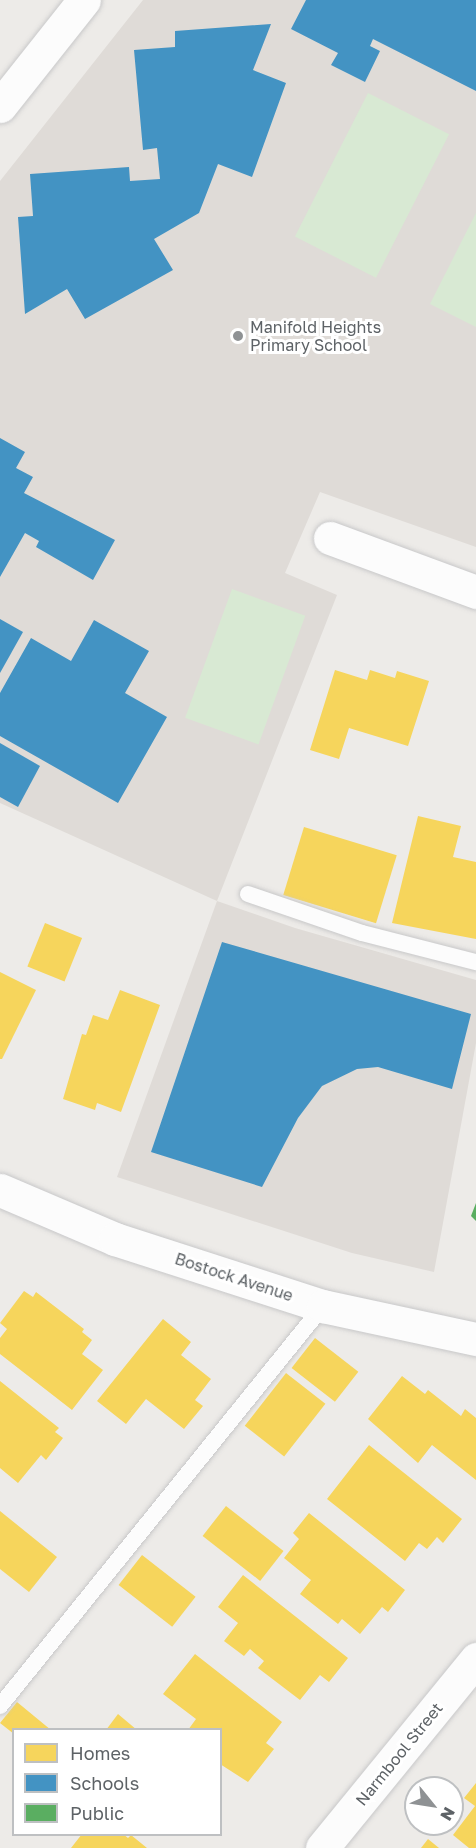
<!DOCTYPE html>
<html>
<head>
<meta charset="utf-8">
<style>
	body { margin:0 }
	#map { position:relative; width:476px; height:1848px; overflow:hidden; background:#edebe8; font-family:"Golos Text",sans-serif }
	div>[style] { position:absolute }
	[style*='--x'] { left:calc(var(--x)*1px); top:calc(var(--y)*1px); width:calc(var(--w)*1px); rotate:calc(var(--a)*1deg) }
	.education>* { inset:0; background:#dfdbd7 }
	.green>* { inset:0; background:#d8e9d3; transform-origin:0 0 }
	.homes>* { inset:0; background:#f6d55c; transform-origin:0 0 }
	.schools>* { inset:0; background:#4393c3 }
	.public>* { inset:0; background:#5aae61 }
	.roads { filter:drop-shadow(0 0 2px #c8c8c9) drop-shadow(0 0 2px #c8c8c9) }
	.service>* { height:16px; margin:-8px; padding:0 8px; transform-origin:8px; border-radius:8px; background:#fcfcfc }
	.minor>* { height:33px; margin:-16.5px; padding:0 16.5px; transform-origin:16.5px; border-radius:16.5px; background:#fcfcfc }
	.dots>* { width:16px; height:16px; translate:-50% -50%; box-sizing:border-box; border:3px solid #fff; border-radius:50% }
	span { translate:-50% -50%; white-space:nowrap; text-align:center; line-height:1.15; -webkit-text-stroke:6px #fff; paint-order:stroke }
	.poi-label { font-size:16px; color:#5d6266 }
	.left { translate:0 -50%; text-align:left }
	.street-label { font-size:16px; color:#5d6266 }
	.legend { position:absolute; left:12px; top:1728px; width:210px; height:108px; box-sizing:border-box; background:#fff; border:2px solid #bec0c2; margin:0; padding:8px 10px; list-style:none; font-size:18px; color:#5d6266 }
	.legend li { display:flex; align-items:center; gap:12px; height:30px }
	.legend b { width:30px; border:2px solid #bec0c2 }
	.north { position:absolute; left:404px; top:1776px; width:60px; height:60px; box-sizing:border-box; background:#fff; border:2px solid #bec0c2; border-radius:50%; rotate:120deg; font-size:16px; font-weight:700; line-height:24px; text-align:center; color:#5d6266 }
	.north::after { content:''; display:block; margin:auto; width:21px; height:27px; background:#8f9294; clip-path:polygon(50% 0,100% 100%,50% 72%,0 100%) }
</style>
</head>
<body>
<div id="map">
	<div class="education">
		<div style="clip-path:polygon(143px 0,476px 0,476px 547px,320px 492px,285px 573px,337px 595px,217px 901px,295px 928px,476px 980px,476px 1043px,434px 1272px,352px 1253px,117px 1177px,217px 901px,0 803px,0 181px)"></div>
	</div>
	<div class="green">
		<div style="left:368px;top:93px;width:91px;height:161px;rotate:27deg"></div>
		<div style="clip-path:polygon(476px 213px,476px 327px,430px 304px)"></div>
		<div style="left:232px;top:589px;width:78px;height:137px;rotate:20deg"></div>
	</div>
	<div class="homes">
		<div style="clip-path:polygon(335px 670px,367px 680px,370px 670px,395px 678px,397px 671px,429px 681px,408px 746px,349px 728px,339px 759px,310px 750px)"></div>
		<div style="clip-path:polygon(418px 816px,461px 826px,453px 857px,476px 862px,476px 939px,392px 923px)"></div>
		<div style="left:304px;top:827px;width:97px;height:71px;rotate:17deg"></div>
		<div style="left:45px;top:923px;width:40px;height:47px;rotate:22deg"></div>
		<div style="clip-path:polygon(0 972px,36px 990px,2px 1059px,0 1059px)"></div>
		<div style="clip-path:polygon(120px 990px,160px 1005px,121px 1112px,97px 1103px,95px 1110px,63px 1099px,82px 1034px,86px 1035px,93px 1015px,108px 1020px)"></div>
		<div style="clip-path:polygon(24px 1291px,33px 1297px,36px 1292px,84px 1329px,82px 1332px,92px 1340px,82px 1354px,103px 1370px,72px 1410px,0 1354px,0 1338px,7px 1329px,0 1323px)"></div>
		<div style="clip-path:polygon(163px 1319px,191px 1342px,181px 1355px,211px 1379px,195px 1400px,203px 1406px,184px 1429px,146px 1399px,126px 1424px,97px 1401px)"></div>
		<div style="left:315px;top:1338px;width:55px;height:38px;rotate:38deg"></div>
		<div style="left:286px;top:1373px;width:50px;height:67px;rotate:38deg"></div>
		<div style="clip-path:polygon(402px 1376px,425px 1394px,428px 1390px,461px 1416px,465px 1409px,476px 1418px,476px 1480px,432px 1445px,418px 1463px,368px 1419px)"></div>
		<div style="clip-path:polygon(0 1381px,59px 1428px,55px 1432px,63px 1438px,46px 1460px,41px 1455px,18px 1483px,0 1468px)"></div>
		<div style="clip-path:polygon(369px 1445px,462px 1519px,443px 1543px,437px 1537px,427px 1549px,419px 1543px,405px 1561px,327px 1499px)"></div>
		<div style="left:226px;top:1506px;width:73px;height:38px;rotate:38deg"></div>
		<div style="clip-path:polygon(0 1511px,57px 1557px,29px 1592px,0 1569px)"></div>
		<div style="clip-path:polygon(309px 1513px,405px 1590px,388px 1612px,382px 1607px,360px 1634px,342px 1619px,338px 1624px,300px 1594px,311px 1580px,284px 1558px,299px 1539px,293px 1533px)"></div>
		<div style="left:142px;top:1555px;width:68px;height:38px;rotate:38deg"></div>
		<div style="clip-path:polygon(243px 1575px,348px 1658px,329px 1682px,320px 1675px,300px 1700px,258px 1668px,264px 1661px,250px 1649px,244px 1656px,224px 1641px,238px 1623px,218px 1607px)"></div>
		<div style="clip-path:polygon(195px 1654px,282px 1722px,266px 1743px,274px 1749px,248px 1782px,220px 1764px,220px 1730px,188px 1730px,196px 1719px,163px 1694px)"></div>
		<div style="clip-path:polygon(17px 1702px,51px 1730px,14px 1730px,14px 1734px,0 1723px)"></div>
		<div style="clip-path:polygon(118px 1714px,137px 1730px,106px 1730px)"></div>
		<div style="clip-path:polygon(476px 1783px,476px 1848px,469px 1848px,453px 1835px,475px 1806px,464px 1798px)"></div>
		<div style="clip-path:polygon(82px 1834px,123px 1834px,128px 1838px,131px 1835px,147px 1848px,71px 1848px)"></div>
		<div style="clip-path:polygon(428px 1839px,439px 1848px,421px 1848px)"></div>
	</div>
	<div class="schools">
		<div style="clip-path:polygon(306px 0,476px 0,476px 91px,373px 39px,370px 46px,380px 51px,365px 82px,331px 65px,338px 53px,291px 29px)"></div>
		<div style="clip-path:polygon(271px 24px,253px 70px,286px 83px,252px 177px,218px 164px,199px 213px,154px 239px,173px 270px,85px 319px,67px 289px,25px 314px,18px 217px,33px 216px,30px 174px,129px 167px,130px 181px,160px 179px,157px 148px,143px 150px,134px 50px,175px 47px,175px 31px)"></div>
		<div style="clip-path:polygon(0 438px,25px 452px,16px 468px,33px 477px,24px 493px,115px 540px,93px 580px,36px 547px,39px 541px,25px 533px,0 577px)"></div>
		<div style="clip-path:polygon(0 619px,23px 632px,0 673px)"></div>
		<div style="clip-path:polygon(94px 620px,149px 651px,125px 693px,167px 717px,118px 803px,0 736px,0 693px,31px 638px,71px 661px)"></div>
		<div style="clip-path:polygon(0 743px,40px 766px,18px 807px,0 797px)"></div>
		<div style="clip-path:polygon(222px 942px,471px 1014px,452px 1089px,378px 1067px,357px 1069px,322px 1086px,298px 1118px,262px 1187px,151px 1152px)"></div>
	</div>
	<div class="public">
		<div style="clip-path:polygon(476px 1203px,476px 1221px,471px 1216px)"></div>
	</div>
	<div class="roads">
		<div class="service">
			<div style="--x:248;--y:894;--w:120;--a:18.9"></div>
			<div style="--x:362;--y:933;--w:118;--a:14.3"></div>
			<div style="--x:0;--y:1706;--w:514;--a:-51.08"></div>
		</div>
		<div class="minor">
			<div style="--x:0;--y:106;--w:135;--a:-51.6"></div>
			<div style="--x:330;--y:538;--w:156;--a:20.3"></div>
			<div style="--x:0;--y:1190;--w:125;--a:23.1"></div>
			<div style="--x:115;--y:1239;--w:219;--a:17.9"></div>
			<div style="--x:323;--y:1306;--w:157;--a:12.2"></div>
			<div style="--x:322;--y:1848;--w:244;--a:-50.8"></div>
		</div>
	</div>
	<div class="dots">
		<div style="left:238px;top:336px;background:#8f9294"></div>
	</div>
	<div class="poi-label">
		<span class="left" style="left:250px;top:336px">Manifold Heights<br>Primary School</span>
	</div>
	<div class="street-label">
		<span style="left:234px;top:1277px;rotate:18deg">Bostock Avenue</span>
		<span style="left:399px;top:1754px;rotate:-51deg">Narmbool Street</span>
	</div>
	<ul class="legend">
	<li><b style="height:16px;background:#f6d55c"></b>Homes</li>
	<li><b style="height:16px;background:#4393c3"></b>Schools</li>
	<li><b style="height:16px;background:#5aae61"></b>Public</li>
	</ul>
	<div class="north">N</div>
</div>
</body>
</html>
